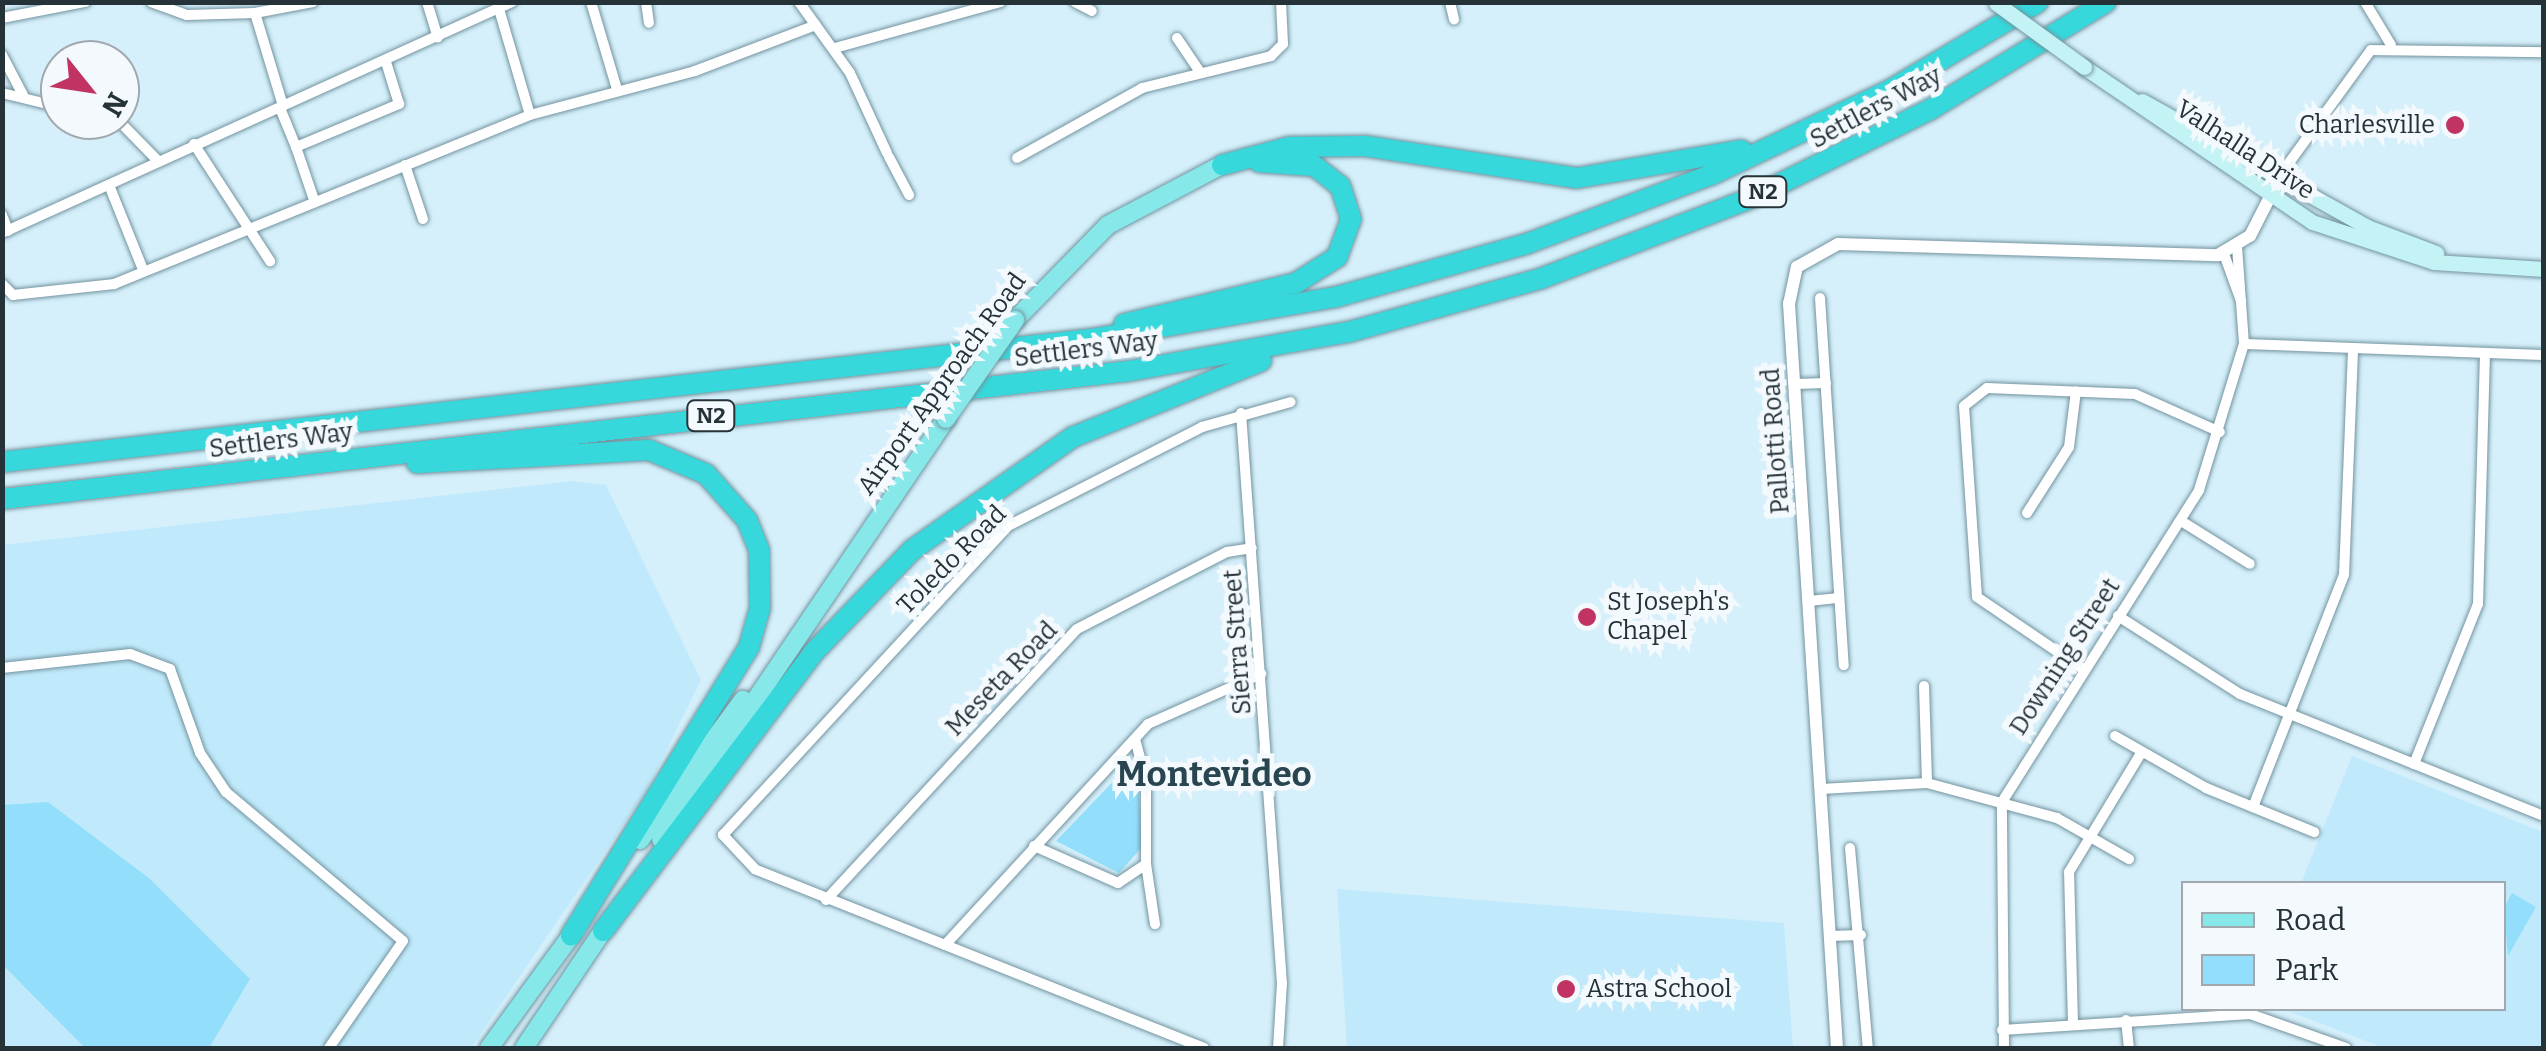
<!DOCTYPE html>
<html>
<head>
<meta charset="utf-8">
<style>
	body { margin:0 }
	#map { position:relative; width:2546px; height:1051px; overflow:hidden; background:#d5f0fb; font-family:Bitter,serif }
	div>[style] { position:absolute }
	[style*='--x'] { left:calc(var(--x)*1px); top:calc(var(--y)*1px); width:calc(var(--w)*1px); rotate:calc(var(--a)*1deg) }
	.built>* { inset:0; background:#c0eafb }
	.green>* { inset:0; background:#92defb }
	.roads { filter:drop-shadow(0 0 2px #73939f) drop-shadow(0 0 2px #73939f) }
	.minor>* { height:10px; margin:-5px; padding:0 5px; transform-origin:5px; border-radius:5px; background:#fff }
	.tertiary>* { height:12px; margin:-6px; padding:0 6px; transform-origin:6px; border-radius:6px; background:#fff }
	.secondary>* { height:15px; margin:-7.5px; padding:0 7.5px; transform-origin:7.5px; border-radius:7.5px; background:#c3f3f4 }
	.primary>* { height:18px; margin:-9px; padding:0 9px; transform-origin:9px; border-radius:9px; background:#86e8e9 }
	.motorway>* { height:20px; margin:-10px; padding:0 10px; transform-origin:10px; border-radius:10px; background:#36d8db }
	.bridges { filter:drop-shadow(0 0 2px #73939f) drop-shadow(0 0 2px #73939f) }
	.secondary-bridge>* { height:15px; margin:-7.5px; padding:0 7.5px; transform-origin:7.5px; border-radius:7.5px; background:#c3f3f4 }
	.primary-bridge>* { height:18px; margin:-9px; padding:0 9px; transform-origin:9px; border-radius:9px; background:#86e8e9 }
	.dots>* { width:28px; height:28px; translate:-50% -50%; box-sizing:border-box; border:5px solid #f3f9fc; border-radius:50% }
	span { translate:-50% -50%; white-space:nowrap; text-align:center; line-height:1.15; -webkit-text-stroke:10px #f3f9fc; paint-order:stroke }
	.shield-label span { padding:2px 8px; background:#f3f9fc; border:2px solid; border-radius:8px; -webkit-text-stroke-width:0 }
	.shield-label { font-size:22px; color:#253238; font-weight:700 }
	.street-label { font-size:25px; color:#253238 }
	.poi-label { font-size:25px; color:#253238 }
	.right { translate:-100% -50%; text-align:right }
	.left { translate:0 -50%; text-align:left }
	.district-label { font-size:35px; color:#284550; font-weight:700 }
	.frame { position:absolute; inset:0; border:5px solid #253238; pointer-events:none }
	.legend { position:absolute; left:2181px; top:881px; width:325px; height:130px; box-sizing:border-box; background:#f3f9fc; border:2px solid #a1a9ae; margin:0; padding:12px 18px; list-style:none; font-size:30px; color:#253238 }
	.legend li { display:flex; align-items:center; gap:20px; height:50px }
	.legend b { width:50px; border:2px solid #a1a9ae }
	.north { position:absolute; left:40px; top:40px; width:100px; height:100px; box-sizing:border-box; background:#f3f9fc; border:2px solid #a1a9ae; border-radius:50%; rotate:120deg; font-size:28px; font-weight:700; line-height:40px; text-align:center; color:#253238 }
	.north::after { content:''; display:block; margin:auto; width:35px; height:45px; background:#c13363; clip-path:polygon(50% 0,100% 100%,50% 72%,0 100%) }
</style>
</head>
<body>
<div id="map">
	<div class="built">
		<div style="clip-path:polygon(572px 481px,606px 485px,701px 680px,647px 790px,471px 1048px,3px 1048px,2px 545px)"></div>
		<div style="clip-path:polygon(2352px 756px,2543px 832px,2543px 1048px,2384px 1048px,2283px 1009px,2504px 1008px,2504px 884px,2301px 883px)"></div>
		<div style="clip-path:polygon(1337px 889px,1784px 923px,1793px 1048px,1347px 1048px)"></div>
	</div>
	<div class="green">
		<div style="clip-path:polygon(1125px 769px,1138px 779px,1142px 847px,1119px 873px,1056px 841px)"></div>
		<div style="clip-path:polygon(48px 802px,150px 879px,250px 979px,209px 1048px,85px 1048px,3px 965px,3px 805px)"></div>
		<div style="clip-path:polygon(2512px 893px,2536px 907px,2508px 956px,2504px 908px)"></div>
	</div>
	<div class="roads">
		<div class="minor">
			<div style="--x:151;--y:2;--w:38;--a:20"></div>
			<div style="--x:187;--y:15;--w:68;--a:-1.7"></div>
			<div style="--x:255;--y:13;--w:97;--a:73.2"></div>
			<div style="--x:427;--y:2;--w:37;--a:73"></div>
			<div style="--x:591;--y:2;--w:88;--a:73.4"></div>
			<div style="--x:646;--y:2;--w:21;--a:82"></div>
			<div style="--x:799;--y:2;--w:87;--a:54.3"></div>
			<div style="--x:850;--y:73;--w:88;--a:65.2"></div>
			<div style="--x:1075;--y:2;--w:19;--a:28"></div>
			<div style="--x:1450;--y:2;--w:18;--a:77"></div>
			<div style="--x:2365;--y:2;--w:50;--a:58.8"></div>
			<div style="--x:499;--y:9;--w:110;--a:73.7"></div>
			<div style="--x:255;--y:13;--w:59;--a:-10.7"></div>
			<div style="--x:2;--y:18;--w:85;--a:-10.9"></div>
			<div style="--x:1177;--y:38;--w:41;--a:55.9"></div>
			<div style="--x:835;--y:48;--w:172;--a:-15.5"></div>
			<div style="--x:2;--y:55;--w:45;--a:62.3"></div>
			<div style="--x:2;--y:93;--w:60;--a:13.6"></div>
			<div style="--x:280;--y:108;--w:42;--a:67.7"></div>
			<div style="--x:296;--y:147;--w:112;--a:-22.7"></div>
			<div style="--x:399;--y:104;--w:44;--a:-107.2"></div>
			<div style="--x:118;--y:120;--w:57;--a:45.7"></div>
			<div style="--x:194;--y:144;--w:140;--a:57"></div>
			<div style="--x:296;--y:147;--w:56;--a:71.2"></div>
			<div style="--x:889;--y:157;--w:43;--a:62.2"></div>
			<div style="--x:1017;--y:158;--w:143;--a:-29.2"></div>
			<div style="--x:1142;--y:88;--w:133;--a:-13.9"></div>
			<div style="--x:1271;--y:56;--w:17;--a:-45"></div>
			<div style="--x:1283;--y:44;--w:42;--a:-92.7"></div>
			<div style="--x:405;--y:165;--w:57;--a:71.6"></div>
			<div style="--x:2278;--y:178;--w:158;--a:-54"></div>
			<div style="--x:2371;--y:50;--w:173;--a:0.7"></div>
			<div style="--x:109;--y:185;--w:88;--a:68.1"></div>
			<div style="--x:2;--y:215;--w:17;--a:69"></div>
			<div style="--x:2;--y:233;--w:560;--a:-24.37"></div>
			<div style="--x:2224;--y:254;--w:50;--a:70.1"></div>
			<div style="--x:2;--y:284;--w:16;--a:45"></div>
			<div style="--x:13;--y:295;--w:102;--a:-6.2"></div>
			<div style="--x:114;--y:284;--w:449;--a:-22.1"></div>
			<div style="--x:530;--y:115;--w:171;--a:-14.9"></div>
			<div style="--x:695;--y:71;--w:129;--a:-20.8"></div>
			<div style="--x:1820;--y:298;--w:368;--a:86.3"></div>
			<div style="--x:2244;--y:344;--w:300;--a:2.1"></div>
			<div style="--x:1795;--y:384;--w:31;--a:-2"></div>
			<div style="--x:1241;--y:413;--w:571;--a:85.89"></div>
			<div style="--x:1282;--y:983;--w:65;--a:93.5"></div>
			<div style="--x:2027;--y:513;--w:78;--a:-57.5"></div>
			<div style="--x:2069;--y:447;--w:56;--a:-82.9"></div>
			<div style="--x:2181;--y:521;--w:81;--a:31.9"></div>
			<div style="--x:1809;--y:601;--w:30;--a:-6"></div>
			<div style="--x:2118;--y:616;--w:145;--a:32.6"></div>
			<div style="--x:2240;--y:694;--w:328;--a:21.9"></div>
			<div style="--x:2;--y:668;--w:129;--a:-6.2"></div>
			<div style="--x:130;--y:654;--w:43;--a:20.6"></div>
			<div style="--x:170;--y:669;--w:89;--a:70.3"></div>
			<div style="--x:200;--y:753;--w:47;--a:56.3"></div>
			<div style="--x:226;--y:792;--w:231;--a:40.1"></div>
			<div style="--x:403;--y:941;--w:130;--a:124.7"></div>
			<div style="--x:2083;--y:669;--w:128;--a:-145.8"></div>
			<div style="--x:1977;--y:597;--w:191;--a:-93.9"></div>
			<div style="--x:1964;--y:406;--w:29;--a:-38"></div>
			<div style="--x:1987;--y:388;--w:148;--a:2.3"></div>
			<div style="--x:2135;--y:394;--w:93;--a:24.1"></div>
			<div style="--x:1924;--y:686;--w:97;--a:88.2"></div>
			<div style="--x:2115;--y:736;--w:105;--a:29.7"></div>
			<div style="--x:2206;--y:788;--w:117;--a:22.2"></div>
			<div style="--x:2414;--y:764;--w:172;--a:-68.2"></div>
			<div style="--x:2478;--y:604;--w:251;--a:-88.4"></div>
			<div style="--x:1821;--y:789;--w:106;--a:-3.2"></div>
			<div style="--x:1927;--y:783;--w:135;--a:15.1"></div>
			<div style="--x:2057;--y:818;--w:83;--a:29.7"></div>
			<div style="--x:2253;--y:807;--w:249;--a:-68.6"></div>
			<div style="--x:2344;--y:575;--w:227;--a:-87.7"></div>
			<div style="--x:1034;--y:846;--w:92;--a:23.8"></div>
			<div style="--x:1118;--y:883;--w:34;--a:-34"></div>
			<div style="--x:1146;--y:864;--w:84;--a:-90"></div>
			<div style="--x:1146;--y:780;--w:42;--a:-105"></div>
			<div style="--x:1850;--y:848;--w:201;--a:84.9"></div>
			<div style="--x:1146;--y:864;--w:61;--a:81.5"></div>
			<div style="--x:826;--y:900;--w:369;--a:-47.2"></div>
			<div style="--x:1077;--y:629;--w:169;--a:-27.2"></div>
			<div style="--x:1227;--y:552;--w:25;--a:-9"></div>
			<div style="--x:1830;--y:936;--w:31;--a:-2"></div>
			<div style="--x:945;--y:945;--w:300;--a:-47.4"></div>
			<div style="--x:1148;--y:724;--w:124;--a:-23.9"></div>
			<div style="--x:2126;--y:1020;--w:28;--a:84"></div>
			<div style="--x:2073;--y:1023;--w:151;--a:-91.5"></div>
			<div style="--x:2069;--y:872;--w:139;--a:-58.8"></div>
			<div style="--x:2002;--y:1030;--w:249;--a:-3.7"></div>
			<div style="--x:2250;--y:1014;--w:102;--a:19.5"></div>
			<div style="--x:1204;--y:1048;--w:483;--a:-158.3"></div>
			<div style="--x:755;--y:869;--w:47;--a:-133.3"></div>
			<div style="--x:723;--y:835;--w:420;--a:-47.3"></div>
			<div style="--x:1008;--y:526;--w:218;--a:-27"></div>
			<div style="--x:1202;--y:427;--w:92;--a:-15.7"></div>
			<div style="--x:2004;--y:1048;--w:246;--a:-90.5"></div>
			<div style="--x:2002;--y:802;--w:369;--a:-57.7"></div>
			<div style="--x:2199;--y:490;--w:153;--a:-72.9"></div>
			<div style="--x:2244;--y:344;--w:97;--a:-94.1"></div>
		</div>
		<div class="tertiary">
			<div style="--x:1837;--y:1048;--w:746;--a:-93.69"></div>
			<div style="--x:1789;--y:304;--w:38;--a:-78"></div>
			<div style="--x:1797;--y:267;--w:47;--a:-29.3"></div>
			<div style="--x:1838;--y:244;--w:380;--a:1.7"></div>
			<div style="--x:2218;--y:255;--w:37;--a:-31"></div>
			<div style="--x:2250;--y:236;--w:55;--a:-63"></div>
		</div>
		<div class="secondary">
			<div style="--x:2084;--y:67;--w:276;--a:34.2"></div>
			<div style="--x:2312;--y:222;--w:128;--a:18.2"></div>
			<div style="--x:2434;--y:262;--w:110;--a:3.6"></div>
			<div style="--x:2142;--y:101;--w:258;--a:29.2"></div>
			<div style="--x:2367;--y:227;--w:74;--a:20.6"></div>
		</div>
		<div class="primary">
			<div style="--x:1015;--y:320;--w:133;--a:-45.6"></div>
			<div style="--x:1108;--y:225;--w:129;--a:-27.8"></div>
			<div style="--x:661;--y:839;--w:508;--a:-55.84"></div>
			<div style="--x:640;--y:840;--w:174;--a:-53.7"></div>
			<div style="--x:489;--y:1048;--w:151;--a:-53.9"></div>
			<div style="--x:524;--y:1048;--w:154;--a:-56.1"></div>
		</div>
		<div class="motorway">
			<div style="--x:1222;--y:165;--w:69;--a:-15"></div>
			<div style="--x:1289;--y:147;--w:76;--a:-0.8"></div>
			<div style="--x:1365;--y:146;--w:214;--a:8.6"></div>
			<div style="--x:1577;--y:178;--w:167;--a:-9.6"></div>
			<div style="--x:1124;--y:324;--w:177;--a:-13.4"></div>
			<div style="--x:1296;--y:283;--w:49;--a:-32.4"></div>
			<div style="--x:1337;--y:257;--w:40;--a:-69.8"></div>
			<div style="--x:1351;--y:219;--w:35;--a:-108"></div>
			<div style="--x:1340;--y:186;--w:33;--a:-142"></div>
			<div style="--x:1314;--y:166;--w:55;--a:-175.8"></div>
			<div style="--x:2;--y:462;--w:1103;--a:-6.45"></div>
			<div style="--x:1098;--y:338;--w:242;--a:-9.8"></div>
			<div style="--x:1336;--y:297;--w:197;--a:-15.6"></div>
			<div style="--x:1526;--y:244;--w:197;--a:-20.5"></div>
			<div style="--x:1711;--y:175;--w:198;--a:-25.4"></div>
			<div style="--x:1890;--y:90;--w:172;--a:-30.7"></div>
			<div style="--x:417;--y:463;--w:232;--a:-3.2"></div>
			<div style="--x:649;--y:450;--w:62;--a:22.8"></div>
			<div style="--x:706;--y:474;--w:62;--a:48.3"></div>
			<div style="--x:747;--y:520;--w:32;--a:68"></div>
			<div style="--x:759;--y:550;--w:58;--a:89"></div>
			<div style="--x:760;--y:608;--w:41;--a:105.8"></div>
			<div style="--x:749;--y:647;--w:339;--a:121.7"></div>
			<div style="--x:2;--y:499;--w:1134;--a:-6.48"></div>
			<div style="--x:1129;--y:371;--w:223;--a:-10.1"></div>
			<div style="--x:1349;--y:332;--w:200;--a:-15.6"></div>
			<div style="--x:1542;--y:278;--w:224;--a:-20.9"></div>
			<div style="--x:1751;--y:198;--w:201;--a:-26.3"></div>
			<div style="--x:1931;--y:109;--w:205;--a:-31.4"></div>
			<div style="--x:603;--y:931;--w:348;--a:-52.9"></div>
			<div style="--x:813;--y:653;--w:143;--a:-46.1"></div>
			<div style="--x:912;--y:550;--w:197;--a:-35.1"></div>
			<div style="--x:1073;--y:437;--w:203;--a:-22"></div>
		</div>
	</div>
	<div class="bridges">
		<div class="secondary-bridge">
			<div style="--x:1996;--y:3;--w:109;--a:36"></div>
		</div>
		<div class="primary-bridge">
			<div style="--x:946;--y:419;--w:121;--a:-55.1"></div>
		</div>
	</div>
	<div class="dots">
		<div style="left:2455px;top:125px;background:#c13363"></div>
		<div style="left:1587px;top:617px;background:#c13363"></div>
		<div style="left:1566px;top:989px;background:#c13363"></div>
	</div>
	<div class="shield-label">
		<span style="left:1763px;top:192px">N2</span>
		<span style="left:711px;top:416px">N2</span>
	</div>
	<div class="street-label">
		<span style="left:1876px;top:108px;rotate:-28deg">Settlers Way</span>
		<span style="left:2245px;top:150px;rotate:33deg">Valhalla Drive</span>
		<span style="left:1086px;top:350px;rotate:-7deg">Settlers Way</span>
		<span style="left:942px;top:384px;rotate:-54deg">Airport Approach Road</span>
		<span style="left:281px;top:441px;rotate:-7deg">Settlers Way</span>
		<span style="left:1776px;top:441px;rotate:-94deg">Pallotti Road</span>
		<span style="left:952px;top:560px;rotate:-45deg">Toledo Road</span>
		<span style="left:1238px;top:642px;rotate:-94deg">Sierra Street</span>
		<span style="left:2065px;top:657px;rotate:-57deg">Downing Street</span>
		<span style="left:1002px;top:679px;rotate:-46deg">Meseta Road</span>
	</div>
	<div class="poi-label">
		<span class="right" style="left:2435px;top:125px">Charlesville</span>
		<span class="left" style="left:1607px;top:617px">St Joseph's<br>Chapel</span>
		<span class="left" style="left:1586px;top:989px">Astra School</span>
	</div>
	<div class="district-label">
		<span style="left:1214px;top:774px">Montevideo</span>
	</div>
	<div class="frame"></div>
	<ul class="legend">
	<li><b style="height:12px;background:#86e8e9"></b>Road</li>
	<li><b style="height:28px;background:#92defb"></b>Park</li>
	</ul>
	<div class="north">N</div>
</div>
</body>
</html>
